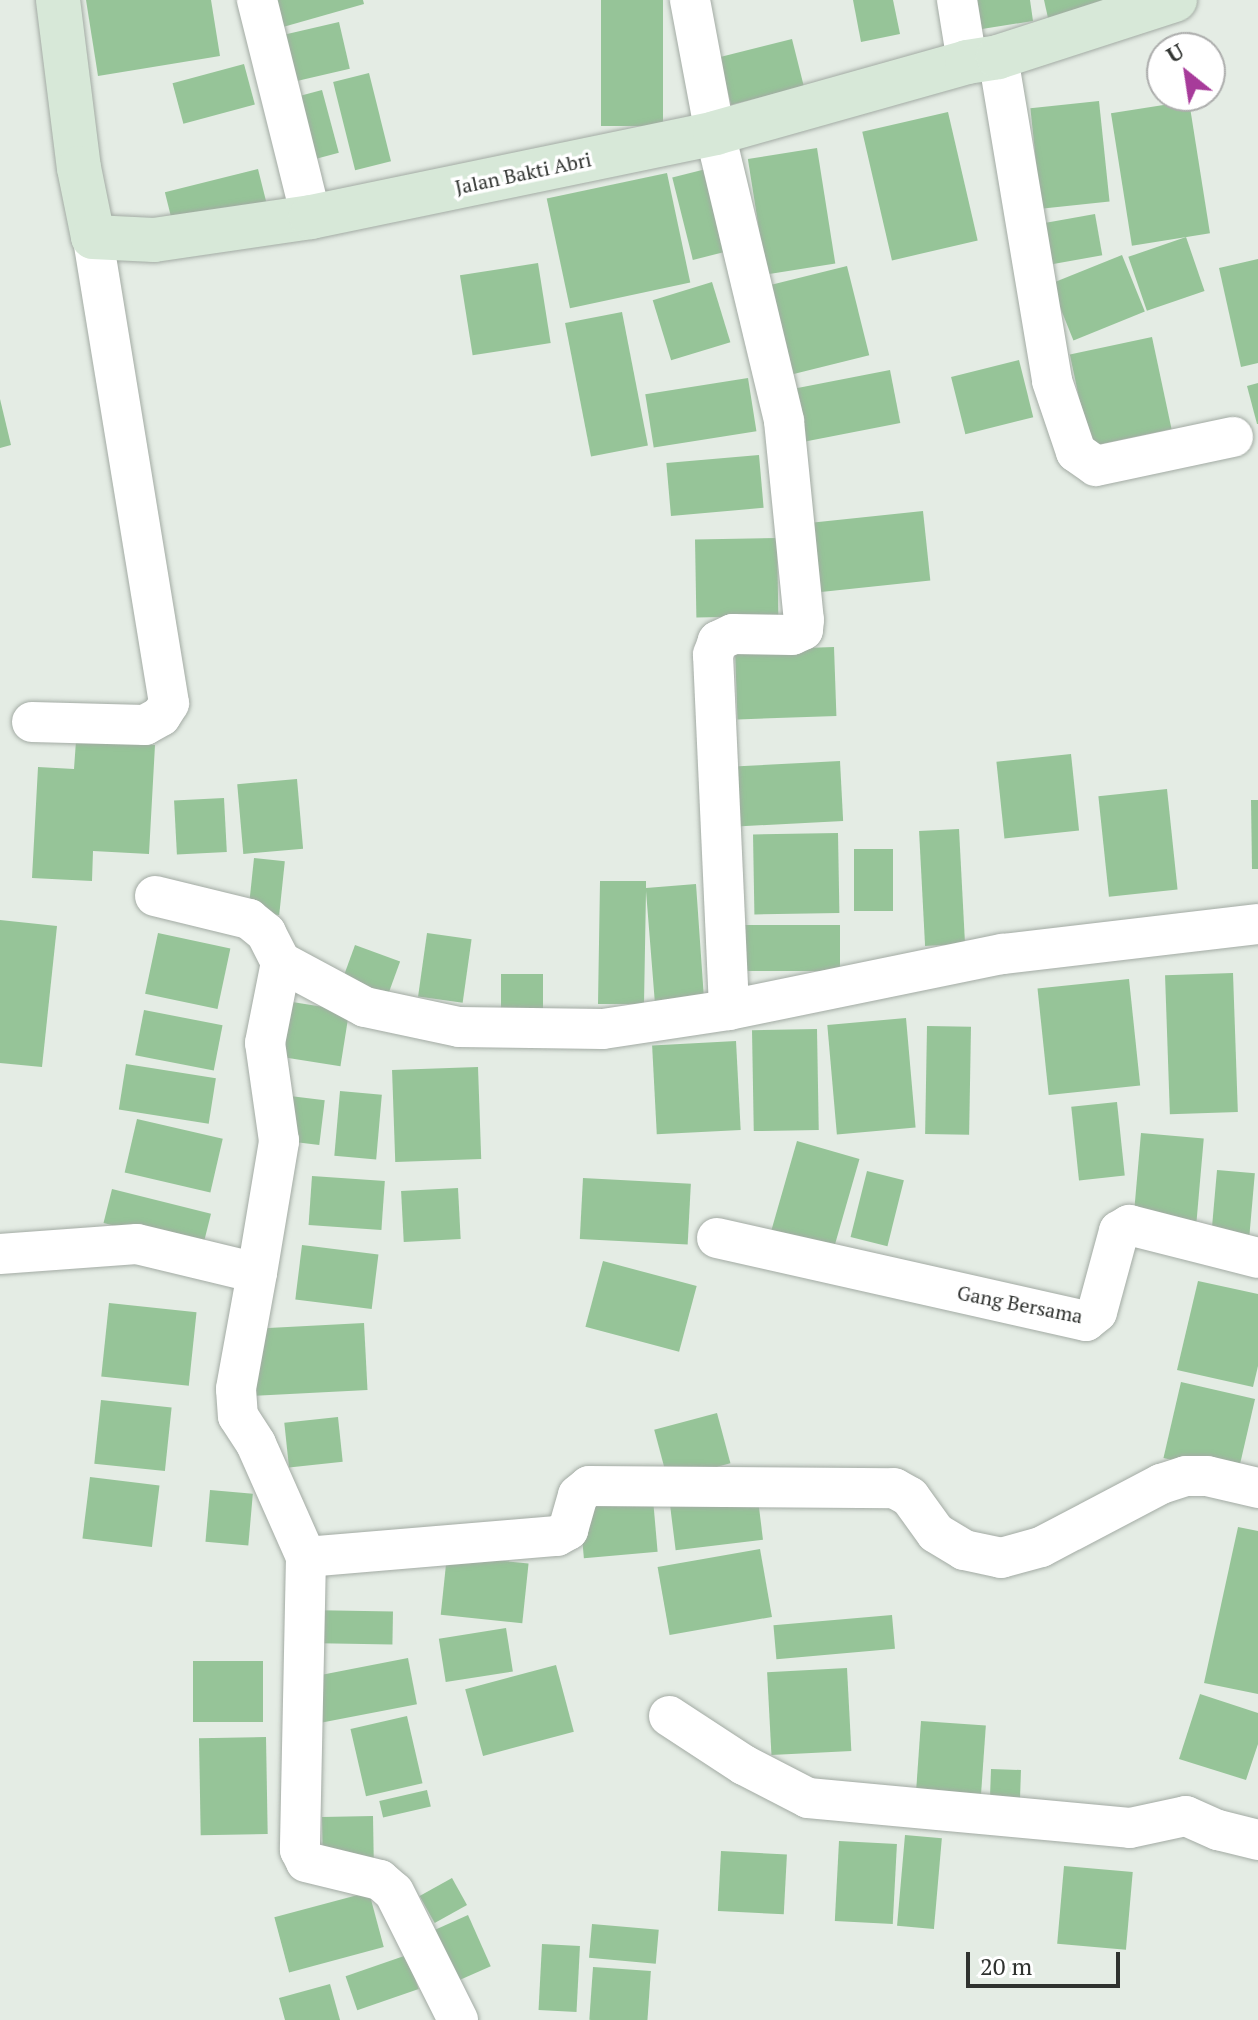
<!DOCTYPE html>
<html>
<head>
<meta charset="utf-8">
<style>
	body { margin:0 }
	#map { position:relative; width:1258px; height:2020px; overflow:hidden; background:#e4ece4; font-family:"PT Serif",serif }
	div>[style] { position:absolute }
	[style*='--x'] { left:calc(var(--x)*1px); top:calc(var(--y)*1px); width:calc(var(--w)*1px); rotate:calc(var(--a)*1deg) }
	.building>* { inset:0; background:#96c498; transform-origin:0 0 }
	.roads { filter:drop-shadow(0 0 2px #a3aba4) drop-shadow(0 0 2px #a3aba4) }
	.street>* { height:40px; margin:-20px; padding:0 20px; transform-origin:20px; border-radius:20px; background:#fff }
	.secondary>* { height:44px; margin:-22px; padding:0 22px; transform-origin:22px; border-radius:22px; background:#d7e8d8 }
	span { translate:-50% -50%; white-space:nowrap; text-align:center; line-height:1.15; -webkit-text-stroke:7px #fff; paint-order:stroke }
	.street-label { font-size:20px; color:#2f322f }
	.north { position:absolute; left:1146px; top:32px; width:80px; height:80px; box-sizing:border-box; background:#fff; border:2px solid #acadac; border-radius:50%; rotate:330deg; font-size:22px; font-weight:700; line-height:32px; text-align:center; color:#2f322f }
	.north::after { content:''; display:block; margin:auto; width:28px; height:36px; background:#a73b9a; clip-path:polygon(50% 0,100% 100%,50% 72%,0 100%) }
	.scale { position:absolute; left:966px; top:1952px; width:154px; height:36px; box-sizing:border-box; border:4px solid #2f322f; border-top:0; padding-left:10px; font-size:24px; line-height:28px; white-space:nowrap; color:#2f322f; -webkit-text-stroke:6px #fff; paint-order:stroke }
</style>
</head>
<body>
<div id="map">
	<div class="building">
		<div style="clip-path:polygon(86px 0,211px 0,220px 56px,98px 76px)"></div>
		<div style="clip-path:polygon(268px 0,363px 0,364px 4px,276px 29px)"></div>
		<div style="left:601px;top:0;width:62px;height:126px"></div>
		<div style="clip-path:polygon(853px 0,893px 0,900px 34px,861px 42px)"></div>
		<div style="clip-path:polygon(977px 0,1030px 0,1033px 21px,982px 29px)"></div>
		<div style="clip-path:polygon(1044px 0,1117px 0,1050px 27px)"></div>
		<div style="left:339px;top:22px;width:48px;height:62px;rotate:77deg"></div>
		<div style="left:792px;top:39px;width:49px;height:75px;rotate:76deg"></div>
		<div style="left:244px;top:64px;width:42px;height:74px;rotate:75deg"></div>
		<div style="left:369px;top:73px;width:91px;height:37px;rotate:76deg"></div>
		<div style="left:322px;top:90px;width:65px;height:34px;rotate:75deg"></div>
		<div style="left:1099px;top:101px;width:101px;height:69px;rotate:84deg"></div>
		<div style="left:1189px;top:101px;width:134px;height:79px;rotate:81deg"></div>
		<div style="left:948px;top:112px;width:132px;height:88px;rotate:77deg"></div>
		<div style="left:817px;top:148px;width:117px;height:70px;rotate:81deg"></div>
		<div style="left:714px;top:167px;width:85px;height:43px;rotate:76deg"></div>
		<div style="left:258px;top:169px;width:38px;height:96px;rotate:76deg"></div>
		<div style="left:667px;top:173px;width:112px;height:123px;rotate:78deg"></div>
		<div style="left:1095px;top:214px;width:42px;height:54px;rotate:80deg"></div>
		<div style="left:1186px;top:237px;width:57px;height:61px;rotate:71deg"></div>
		<div style="left:1122px;top:255px;width:61px;height:77px;rotate:68deg"></div>
		<div style="clip-path:polygon(1258px 259px,1258px 363px,1241px 367px,1219px 268px)"></div>
		<div style="left:538px;top:263px;width:81px;height:79px;rotate:81deg"></div>
		<div style="left:847px;top:266px;width:92px;height:81px;rotate:76deg"></div>
		<div style="left:712px;top:282px;width:63px;height:62px;rotate:73deg"></div>
		<div style="left:622px;top:312px;width:136px;height:58px;rotate:79deg"></div>
		<div style="left:1152px;top:337px;width:94px;height:84px;rotate:78deg"></div>
		<div style="left:1019px;top:360px;width:59px;height:70px;rotate:76deg"></div>
		<div style="left:890px;top:370px;width:54px;height:102px;rotate:79deg"></div>
		<div style="left:748px;top:378px;width:54px;height:104px;rotate:81deg"></div>
		<div style="clip-path:polygon(1258px 383px,1258px 424px,1257px 424px,1247px 386px)"></div>
		<div style="clip-path:polygon(0 399px,11px 445px,0 448px)"></div>
		<div style="left:759px;top:455px;width:53px;height:93px;rotate:85deg"></div>
		<div style="left:923px;top:511px;width:70px;height:110px;rotate:84deg"></div>
		<div style="left:777px;top:538px;width:78px;height:82px;rotate:89deg"></div>
		<div style="left:834px;top:647px;width:69px;height:99px;rotate:88deg"></div>
		<div style="clip-path:polygon(76px 741px,155px 745px,149px 854px,93px 851px,92px 881px,32px 878px,38px 767px,74px 769px)"></div>
		<div style="left:1071px;top:754px;width:77px;height:75px;rotate:84deg"></div>
		<div style="left:840px;top:761px;width:60px;height:111px;rotate:87deg"></div>
		<div style="left:297px;top:779px;width:70px;height:60px;rotate:85deg"></div>
		<div style="left:1167px;top:789px;width:101px;height:69px;rotate:84deg"></div>
		<div style="left:224px;top:798px;width:54px;height:50px;rotate:87deg"></div>
		<div style="clip-path:polygon(1251px 800px,1258px 800px,1258px 869px,1252px 869px)"></div>
		<div style="left:959px;top:829px;width:115px;height:40px;rotate:87deg"></div>
		<div style="left:838px;top:833px;width:80px;height:85px;rotate:89deg"></div>
		<div style="left:893px;top:849px;width:62px;height:39px;rotate:90deg"></div>
		<div style="left:254px;top:858px;width:31px;height:54px;rotate:6deg"></div>
		<div style="clip-path:polygon(600px 881px,646px 881px,646px 888px,696px 884px,704px 999px,655px 1004px,646px 891px,644px 1004px,598px 1004px)"></div>
		<div style="clip-path:polygon(0 920px,57px 926px,42px 1067px,0 1063px)"></div>
		<div style="left:840px;top:925px;width:46px;height:95px;rotate:90deg"></div>
		<div style="left:158px;top:933px;width:74px;height:62px;rotate:12deg"></div>
		<div style="left:427px;top:933px;width:45px;height:64px;rotate:8deg"></div>
		<div style="left:355px;top:945px;width:48px;height:46px;rotate:20deg"></div>
		<div style="left:1233px;top:973px;width:139px;height:68px;rotate:88deg"></div>
		<div style="left:501px;top:974px;width:42px;height:42px"></div>
		<div style="left:1129px;top:979px;width:107px;height:92px;rotate:84deg"></div>
		<div style="left:286px;top:1001px;width:64px;height:56px;rotate:9deg"></div>
		<div style="left:144px;top:1010px;width:80px;height:46px;rotate:11deg"></div>
		<div style="left:906px;top:1018px;width:110px;height:79px;rotate:85deg"></div>
		<div style="left:927px;top:1026px;width:44px;height:108px;rotate:1deg"></div>
		<div style="left:817px;top:1029px;width:101px;height:65px;rotate:89deg"></div>
		<div style="left:736px;top:1041px;width:89px;height:84px;rotate:87deg"></div>
		<div style="left:126px;top:1064px;width:91px;height:46px;rotate:9deg"></div>
		<div style="left:478px;top:1067px;width:92px;height:86px;rotate:88deg"></div>
		<div style="left:340px;top:1091px;width:42px;height:65px;rotate:5deg"></div>
		<div style="left:290px;top:1096px;width:35px;height:45px;rotate:7deg"></div>
		<div style="left:1117px;top:1102px;width:74px;height:46px;rotate:84deg"></div>
		<div style="left:137px;top:1119px;width:88px;height:55px;rotate:13deg"></div>
		<div style="left:1141px;top:1133px;width:63px;height:88px;rotate:5deg"></div>
		<div style="left:797px;top:1141px;width:65px;height:101px;rotate:16deg"></div>
		<div style="left:1217px;top:1170px;width:38px;height:63px;rotate:5deg"></div>
		<div style="left:867px;top:1171px;width:38px;height:68px;rotate:14deg"></div>
		<div style="left:312px;top:1176px;width:73px;height:49px;rotate:4deg"></div>
		<div style="left:583px;top:1178px;width:108px;height:61px;rotate:3deg"></div>
		<div style="left:458px;top:1188px;width:51px;height:57px;rotate:87deg"></div>
		<div style="left:112px;top:1189px;width:102px;height:35px;rotate:14deg"></div>
		<div style="left:302px;top:1245px;width:77px;height:55px;rotate:7deg"></div>
		<div style="left:603px;top:1261px;width:97px;height:68px;rotate:15deg"></div>
		<div style="clip-path:polygon(1198px 1281px,1258px 1294px,1258px 1366px,1253px 1387px,1177px 1370px)"></div>
		<div style="left:109px;top:1303px;width:88px;height:74px;rotate:6deg"></div>
		<div style="left:364px;top:1323px;width:67px;height:112px;rotate:87deg"></div>
		<div style="left:1181px;top:1382px;width:76px;height:78px;rotate:13deg"></div>
		<div style="left:101px;top:1400px;width:71px;height:64px;rotate:6deg"></div>
		<div style="left:717px;top:1413px;width:52px;height:65px;rotate:75deg"></div>
		<div style="left:338px;top:1417px;width:45px;height:54px;rotate:84deg"></div>
		<div style="left:90px;top:1477px;width:70px;height:62px;rotate:7deg"></div>
		<div style="left:210px;top:1490px;width:43px;height:52px;rotate:5deg"></div>
		<div style="left:757px;top:1491px;width:49px;height:88px;rotate:83deg"></div>
		<div style="left:653px;top:1499px;width:53px;height:74px;rotate:85deg"></div>
		<div style="clip-path:polygon(1238px 1527px,1258px 1531px,1258px 1694px,1204px 1683px)"></div>
		<div style="left:760px;top:1549px;width:69px;height:104px;rotate:80deg"></div>
		<div style="left:447px;top:1555px;width:82px;height:60px;rotate:6deg"></div>
		<div style="left:306px;top:1610px;width:87px;height:33px;rotate:1deg"></div>
		<div style="left:892px;top:1615px;width:34px;height:119px;rotate:85deg"></div>
		<div style="left:506px;top:1628px;width:44px;height:68px;rotate:81deg"></div>
		<div style="left:408px;top:1658px;width:47px;height:98px;rotate:79deg"></div>
		<div style="left:263px;top:1661px;width:61px;height:70px;rotate:90deg"></div>
		<div style="left:556px;top:1665px;width:69px;height:94px;rotate:75deg"></div>
		<div style="left:847px;top:1668px;width:83px;height:80px;rotate:87deg"></div>
		<div style="clip-path:polygon(1200px 1694px,1258px 1713px,1258px 1744px,1246px 1780px,1179px 1759px)"></div>
		<div style="left:407px;top:1716px;width:69px;height:58px;rotate:77deg"></div>
		<div style="left:921px;top:1721px;width:65px;height:74px;rotate:4deg"></div>
		<div style="left:266px;top:1737px;width:97px;height:67px;rotate:89deg"></div>
		<div style="left:991px;top:1769px;width:30px;height:33px;rotate:2deg"></div>
		<div style="left:427px;top:1790px;width:17px;height:49px;rotate:77deg"></div>
		<div style="left:373px;top:1816px;width:42px;height:51px;rotate:89deg"></div>
		<div style="left:905px;top:1835px;width:37px;height:91px;rotate:5deg"></div>
		<div style="left:839px;top:1841px;width:58px;height:80px;rotate:3deg"></div>
		<div style="left:721px;top:1851px;width:66px;height:60px;rotate:3deg"></div>
		<div style="left:1064px;top:1866px;width:69px;height:78px;rotate:5deg"></div>
		<div style="left:452px;top:1878px;width:31px;height:37px;rotate:61deg"></div>
		<div style="left:369px;top:1892px;width:57px;height:98px;rotate:75deg"></div>
		<div style="left:468px;top:1915px;width:56px;height:36px;rotate:66deg"></div>
		<div style="left:592px;top:1924px;width:67px;height:34px;rotate:5deg"></div>
		<div style="left:542px;top:1944px;width:38px;height:66px;rotate:3deg"></div>
		<div style="left:407px;top:1955px;width:36px;height:65px;rotate:71deg"></div>
		<div style="left:593px;top:1967px;width:58px;height:53px;rotate:4deg"></div>
		<div style="clip-path:polygon(330px 1984px,340px 2020px,285px 2020px,279px 1998px)"></div>
	</div>
	<div class="roads">
		<div class="street">
			<div style="--x:257;--y:0;--w:224;--a:76"></div>
			<div style="--x:690;--y:0;--w:135;--a:79.4"></div>
			<div style="--x:715;--y:133;--w:296;--a:76.5"></div>
			<div style="--x:784;--y:421;--w:200;--a:84.3"></div>
			<div style="--x:804;--y:620;--w:10;--a:96"></div>
			<div style="--x:803;--y:630;--w:12;--a:156"></div>
			<div style="--x:792;--y:635;--w:59;--a:-179"></div>
			<div style="--x:733;--y:634;--w:17;--a:155"></div>
			<div style="--x:718;--y:641;--w:15;--a:110"></div>
			<div style="--x:713;--y:655;--w:355;--a:87.4"></div>
			<div style="--x:957;--y:0;--w:63;--a:80.8"></div>
			<div style="--x:998;--y:57;--w:328;--a:80.5"></div>
			<div style="--x:1052;--y:381;--w:75;--a:71.3"></div>
			<div style="--x:1076;--y:452;--w:24;--a:35"></div>
			<div style="--x:1096;--y:466;--w:140;--a:-12"></div>
			<div style="--x:32;--y:722;--w:113;--a:1.5"></div>
			<div style="--x:145;--y:725;--w:18;--a:-29"></div>
			<div style="--x:161;--y:716;--w:15;--a:-58"></div>
			<div style="--x:169;--y:703;--w:472;--a:-99.3"></div>
			<div style="--x:155;--y:896;--w:97;--a:13.7"></div>
			<div style="--x:249;--y:919;--w:22;--a:39"></div>
			<div style="--x:266;--y:933;--w:33;--a:63"></div>
			<div style="--x:281;--y:962;--w:95;--a:28.2"></div>
			<div style="--x:365;--y:1007;--w:96;--a:12"></div>
			<div style="--x:459;--y:1027;--w:144;--a:0.8"></div>
			<div style="--x:603;--y:1029;--w:127;--a:-8.6"></div>
			<div style="--x:729;--y:1010;--w:280;--a:-11.6"></div>
			<div style="--x:1003;--y:954;--w:257;--a:-6.7"></div>
			<div style="--x:717;--y:1238;--w:378;--a:12.7"></div>
			<div style="--x:1086;--y:1321;--w:14;--a:-39"></div>
			<div style="--x:1097;--y:1312;--w:84;--a:-74.8"></div>
			<div style="--x:1119;--y:1231;--w:12;--a:-31"></div>
			<div style="--x:1129;--y:1225;--w:133;--a:14.3"></div>
			<div style="--x:0;--y:1254;--w:137;--a:-4.2"></div>
			<div style="--x:137;--y:1244;--w:123;--a:13.6"></div>
			<div style="--x:257;--y:1273;--w:118;--a:100.3"></div>
			<div style="--x:236;--y:1389;--w:27;--a:86"></div>
			<div style="--x:238;--y:1416;--w:33;--a:57"></div>
			<div style="--x:256;--y:1444;--w:124;--a:66.1"></div>
			<div style="--x:306;--y:1557;--w:293;--a:91.2"></div>
			<div style="--x:300;--y:1850;--w:13;--a:63"></div>
			<div style="--x:306;--y:1862;--w:76;--a:13.7"></div>
			<div style="--x:380;--y:1880;--w:18;--a:41"></div>
			<div style="--x:394;--y:1892;--w:143;--a:63.4"></div>
			<div style="--x:257;--y:1273;--w:134;--a:-80.5"></div>
			<div style="--x:279;--y:1141;--w:99;--a:-98.1"></div>
			<div style="--x:265;--y:1043;--w:83;--a:-78.8"></div>
			<div style="--x:306;--y:1557;--w:252;--a:-4.8"></div>
			<div style="--x:557;--y:1536;--w:13;--a:-29"></div>
			<div style="--x:568;--y:1530;--w:36;--a:-74"></div>
			<div style="--x:578;--y:1495;--w:14;--a:-39"></div>
			<div style="--x:589;--y:1486;--w:305;--a:0.4"></div>
			<div style="--x:894;--y:1488;--w:18;--a:29"></div>
			<div style="--x:910;--y:1497;--w:44;--a:54.2"></div>
			<div style="--x:936;--y:1533;--w:33;--a:31"></div>
			<div style="--x:964;--y:1550;--w:38;--a:12"></div>
			<div style="--x:1001;--y:1558;--w:41;--a:-15.4"></div>
			<div style="--x:1041;--y:1547;--w:136;--a:-27.7"></div>
			<div style="--x:1161;--y:1484;--w:26;--a:-18"></div>
			<div style="--x:1186;--y:1476;--w:21;--a:0"></div>
			<div style="--x:1207;--y:1476;--w:52;--a:13.2"></div>
			<div style="--x:669;--y:1716;--w:90;--a:33.2"></div>
			<div style="--x:744;--y:1765;--w:72;--a:27.3"></div>
			<div style="--x:808;--y:1798;--w:323;--a:5.3"></div>
			<div style="--x:1130;--y:1828;--w:57;--a:-12.1"></div>
			<div style="--x:1186;--y:1816;--w:35;--a:24"></div>
			<div style="--x:1218;--y:1830;--w:41;--a:14"></div>
		</div>
		<div class="secondary">
			<div style="--x:58;--y:0;--w:169;--a:82.9"></div>
			<div style="--x:79;--y:168;--w:70;--a:78.5"></div>
			<div style="--x:93;--y:237;--w:61;--a:2.8"></div>
			<div style="--x:154;--y:240;--w:159;--a:-8.3"></div>
			<div style="--x:311;--y:217;--w:413;--a:-11.7"></div>
			<div style="--x:715;--y:133;--w:262;--a:-15.7"></div>
			<div style="--x:967;--y:62;--w:31;--a:-9"></div>
			<div style="--x:998;--y:57;--w:186;--a:-17.9"></div>
		</div>
	</div>
	<div class="street-label">
		<span style="left:523px;top:173px;rotate:-12deg">Jalan Bakti Abri</span>
		<span style="left:1020px;top:1304px;rotate:11deg">Gang Bersama</span>
	</div>
	<div class="north">U</div>
	<div class="scale">20 m</div>
</div>
</body>
</html>
